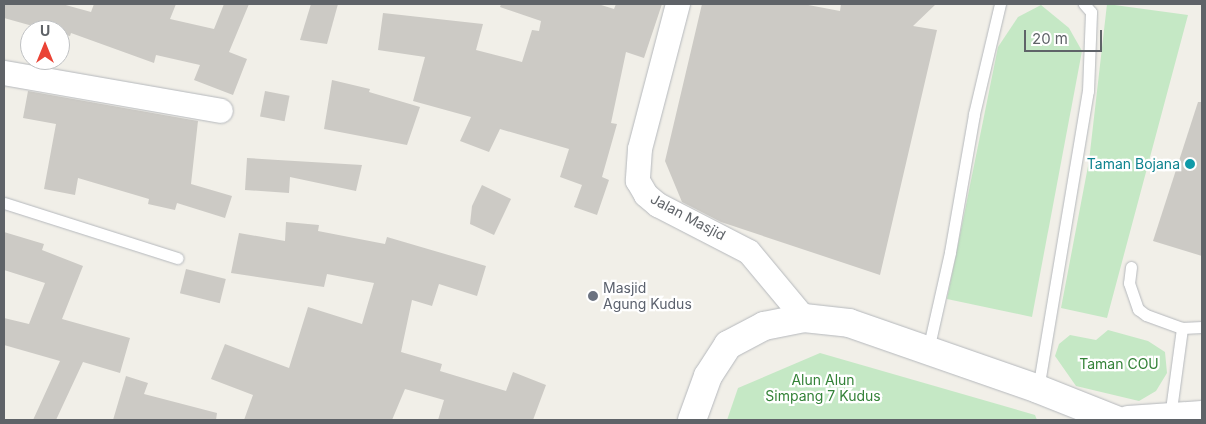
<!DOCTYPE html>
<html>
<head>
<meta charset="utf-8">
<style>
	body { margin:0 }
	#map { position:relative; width:1206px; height:424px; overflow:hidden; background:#f1efe8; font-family:Inter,sans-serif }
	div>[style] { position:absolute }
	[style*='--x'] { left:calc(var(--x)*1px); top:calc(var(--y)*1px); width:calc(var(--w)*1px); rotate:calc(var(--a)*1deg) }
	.green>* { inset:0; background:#c5e8c5 }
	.building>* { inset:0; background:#cccac5; transform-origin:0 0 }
	.roads { filter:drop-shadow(0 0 1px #b5b8bc) drop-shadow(0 0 1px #b5b8bc) }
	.lane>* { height:11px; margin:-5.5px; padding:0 5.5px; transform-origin:5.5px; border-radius:5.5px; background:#fff }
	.street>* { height:24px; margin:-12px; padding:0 12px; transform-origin:12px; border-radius:12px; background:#fff }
	.secondary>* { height:28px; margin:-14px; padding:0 14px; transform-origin:14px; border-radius:14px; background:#fff }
	.dots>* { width:14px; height:14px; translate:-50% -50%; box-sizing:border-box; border:2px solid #fff; border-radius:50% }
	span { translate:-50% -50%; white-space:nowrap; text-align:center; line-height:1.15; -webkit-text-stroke:4.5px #fff; paint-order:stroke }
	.culture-label { font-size:14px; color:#0d838f }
	.right { translate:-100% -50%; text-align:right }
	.street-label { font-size:14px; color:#5f6368 }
	.worship-label { font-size:14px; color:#5b616d }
	.left { translate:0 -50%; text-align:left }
	.park-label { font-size:14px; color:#348238 }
	.frame { position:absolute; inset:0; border:5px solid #5f6368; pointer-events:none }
	.north { position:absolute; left:20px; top:20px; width:50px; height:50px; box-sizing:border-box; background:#fff; border:1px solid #bfc1c3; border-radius:50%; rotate:0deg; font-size:14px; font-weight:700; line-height:20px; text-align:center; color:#5f6368 }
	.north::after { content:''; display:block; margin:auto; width:18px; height:22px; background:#ea4335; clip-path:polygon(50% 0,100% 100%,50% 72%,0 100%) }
	.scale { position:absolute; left:1024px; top:30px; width:78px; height:22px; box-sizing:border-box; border:2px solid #5f6368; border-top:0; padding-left:6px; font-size:15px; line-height:18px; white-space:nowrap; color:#5f6368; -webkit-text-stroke:4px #fff; paint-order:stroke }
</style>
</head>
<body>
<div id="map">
	<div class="green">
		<div style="clip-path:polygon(1107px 4px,1188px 15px,1107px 318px,1061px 308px,1089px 161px)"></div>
		<div style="clip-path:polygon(1041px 5px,1069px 28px,1082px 51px,1032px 317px,947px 299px,998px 47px,1018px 17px)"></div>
		<div style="clip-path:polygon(1108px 330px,1148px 341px,1165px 352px,1167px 373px,1156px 391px,1139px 401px,1076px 386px,1055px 356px,1059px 344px,1070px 335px,1096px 340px)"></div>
		<div style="clip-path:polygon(820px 353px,1035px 415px,1037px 420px,727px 420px,738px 388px)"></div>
	</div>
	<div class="building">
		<div style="clip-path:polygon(4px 4px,62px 4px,91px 12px,94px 4px,176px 4px,170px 19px,214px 29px,224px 4px,249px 4px,229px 52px,247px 59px,233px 95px,194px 80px,200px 65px,156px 55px,154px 63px,71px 33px,70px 36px,60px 34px,60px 30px,47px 30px,4px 18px)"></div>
		<div style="clip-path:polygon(311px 4px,338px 4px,327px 44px,300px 40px)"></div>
		<div style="clip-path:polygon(501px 4px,598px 4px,614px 9px,616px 4px,662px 4px,644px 58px,626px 52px,611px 123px,617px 124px,602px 177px,609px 180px,597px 215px,574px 207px,582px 185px,560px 177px,569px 149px,500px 129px,489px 152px,460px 141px,471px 117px,413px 101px,425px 57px,378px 50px,383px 13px,483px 24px,476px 50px,522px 62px,532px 30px,539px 31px,541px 21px,500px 7px)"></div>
		<div style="clip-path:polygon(702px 4px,803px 4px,840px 11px,841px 4px,936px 4px,913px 26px,937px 30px,880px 275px,721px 222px,682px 202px,665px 161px)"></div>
		<div style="clip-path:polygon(332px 80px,370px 89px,369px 92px,420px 107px,407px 145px,324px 129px)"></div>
		<div style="clip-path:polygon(28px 91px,198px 121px,191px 184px,232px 196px,225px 218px,177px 203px,175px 210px,148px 204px,149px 199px,78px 178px,75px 195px,44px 189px,56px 124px,23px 118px)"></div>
		<div style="left:265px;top:91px;width:25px;height:26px;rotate:11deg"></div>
		<div style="clip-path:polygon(1198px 102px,1202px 102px,1202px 256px,1153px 241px)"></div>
		<div style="clip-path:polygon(247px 158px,278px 160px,362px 165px,356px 191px,290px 177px,289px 193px,245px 190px)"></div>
		<div style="clip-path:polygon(482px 185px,511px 199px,494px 235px,470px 224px,472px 206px)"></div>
		<div style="clip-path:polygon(286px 222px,319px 225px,318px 231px,385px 244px,387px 237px,486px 266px,477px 296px,439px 284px,432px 306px,412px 300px,401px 352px,442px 364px,440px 371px,506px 391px,513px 372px,546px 385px,533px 420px,438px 420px,444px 400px,405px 389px,392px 420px,244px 420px,253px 395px,211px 379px,225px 344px,289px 368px,308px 307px,362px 324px,374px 283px,327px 274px,324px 287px,231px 273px,239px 233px,285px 241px)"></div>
		<div style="clip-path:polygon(4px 232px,44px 244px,42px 250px,83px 266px,62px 319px,130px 338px,120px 373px,83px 362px,56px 420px,33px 420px,60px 361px,4px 345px,4px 318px,29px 324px,45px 283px,4px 270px)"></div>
		<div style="left:186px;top:269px;width:41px;height:25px;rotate:14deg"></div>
		<div style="clip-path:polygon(126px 376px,148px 383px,144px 394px,217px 413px,216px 420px,113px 420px)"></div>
	</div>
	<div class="roads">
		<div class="lane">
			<div style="--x:4;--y:203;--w:182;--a:17.6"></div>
			<div style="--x:1131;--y:267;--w:16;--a:97"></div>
			<div style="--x:1129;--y:283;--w:28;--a:71"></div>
			<div style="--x:1138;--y:309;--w:10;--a:37"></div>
			<div style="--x:1146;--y:315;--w:38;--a:20"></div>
			<div style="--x:1182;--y:328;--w:20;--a:-3"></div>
			<div style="--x:928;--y:350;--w:100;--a:-77.3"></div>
			<div style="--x:950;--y:252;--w:140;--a:-80.1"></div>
			<div style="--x:974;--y:114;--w:113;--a:-76.7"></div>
			<div style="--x:1038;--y:389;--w:302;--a:-80.5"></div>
			<div style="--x:1088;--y:91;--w:79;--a:-87.8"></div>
			<div style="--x:1091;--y:12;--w:11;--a:-131"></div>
			<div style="--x:1170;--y:417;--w:90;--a:-82.3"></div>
		</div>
		<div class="street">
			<div style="--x:678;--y:4;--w:150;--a:104.7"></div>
			<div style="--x:640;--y:149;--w:32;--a:94"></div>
			<div style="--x:638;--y:181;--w:16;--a:60"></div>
			<div style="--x:646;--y:195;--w:16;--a:40"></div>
			<div style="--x:658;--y:205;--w:102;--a:27.3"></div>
			<div style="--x:749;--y:252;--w:86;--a:50.2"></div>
			<div style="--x:4;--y:73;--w:220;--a:9.9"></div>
		</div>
		<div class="secondary">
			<div style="--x:692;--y:420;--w:47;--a:-70"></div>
			<div style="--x:708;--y:376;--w:37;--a:-57"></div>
			<div style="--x:728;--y:345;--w:41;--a:-27.8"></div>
			<div style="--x:764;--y:326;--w:41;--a:-11.3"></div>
			<div style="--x:804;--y:318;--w:45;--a:6.3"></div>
			<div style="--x:849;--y:323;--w:200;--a:19.2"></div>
			<div style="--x:1038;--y:389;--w:84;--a:21.7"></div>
			<div style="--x:1128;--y:420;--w:74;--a:-3.9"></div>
		</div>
	</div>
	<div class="dots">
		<div style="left:1190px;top:164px;background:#0f9aa8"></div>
		<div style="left:593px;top:296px;background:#6b7280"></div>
	</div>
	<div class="culture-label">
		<span class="right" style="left:1180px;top:164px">Taman Bojana</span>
	</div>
	<div class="street-label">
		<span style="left:688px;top:217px;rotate:28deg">Jalan Masjid</span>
	</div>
	<div class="worship-label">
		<span class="left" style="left:603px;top:296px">Masjid<br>Agung Kudus</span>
	</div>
	<div class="park-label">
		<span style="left:1119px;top:364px">Taman COU</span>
		<span style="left:823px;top:388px">Alun Alun<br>Simpang 7 Kudus</span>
	</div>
	<div class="frame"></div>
	<div class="north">U</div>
	<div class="scale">20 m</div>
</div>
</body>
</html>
